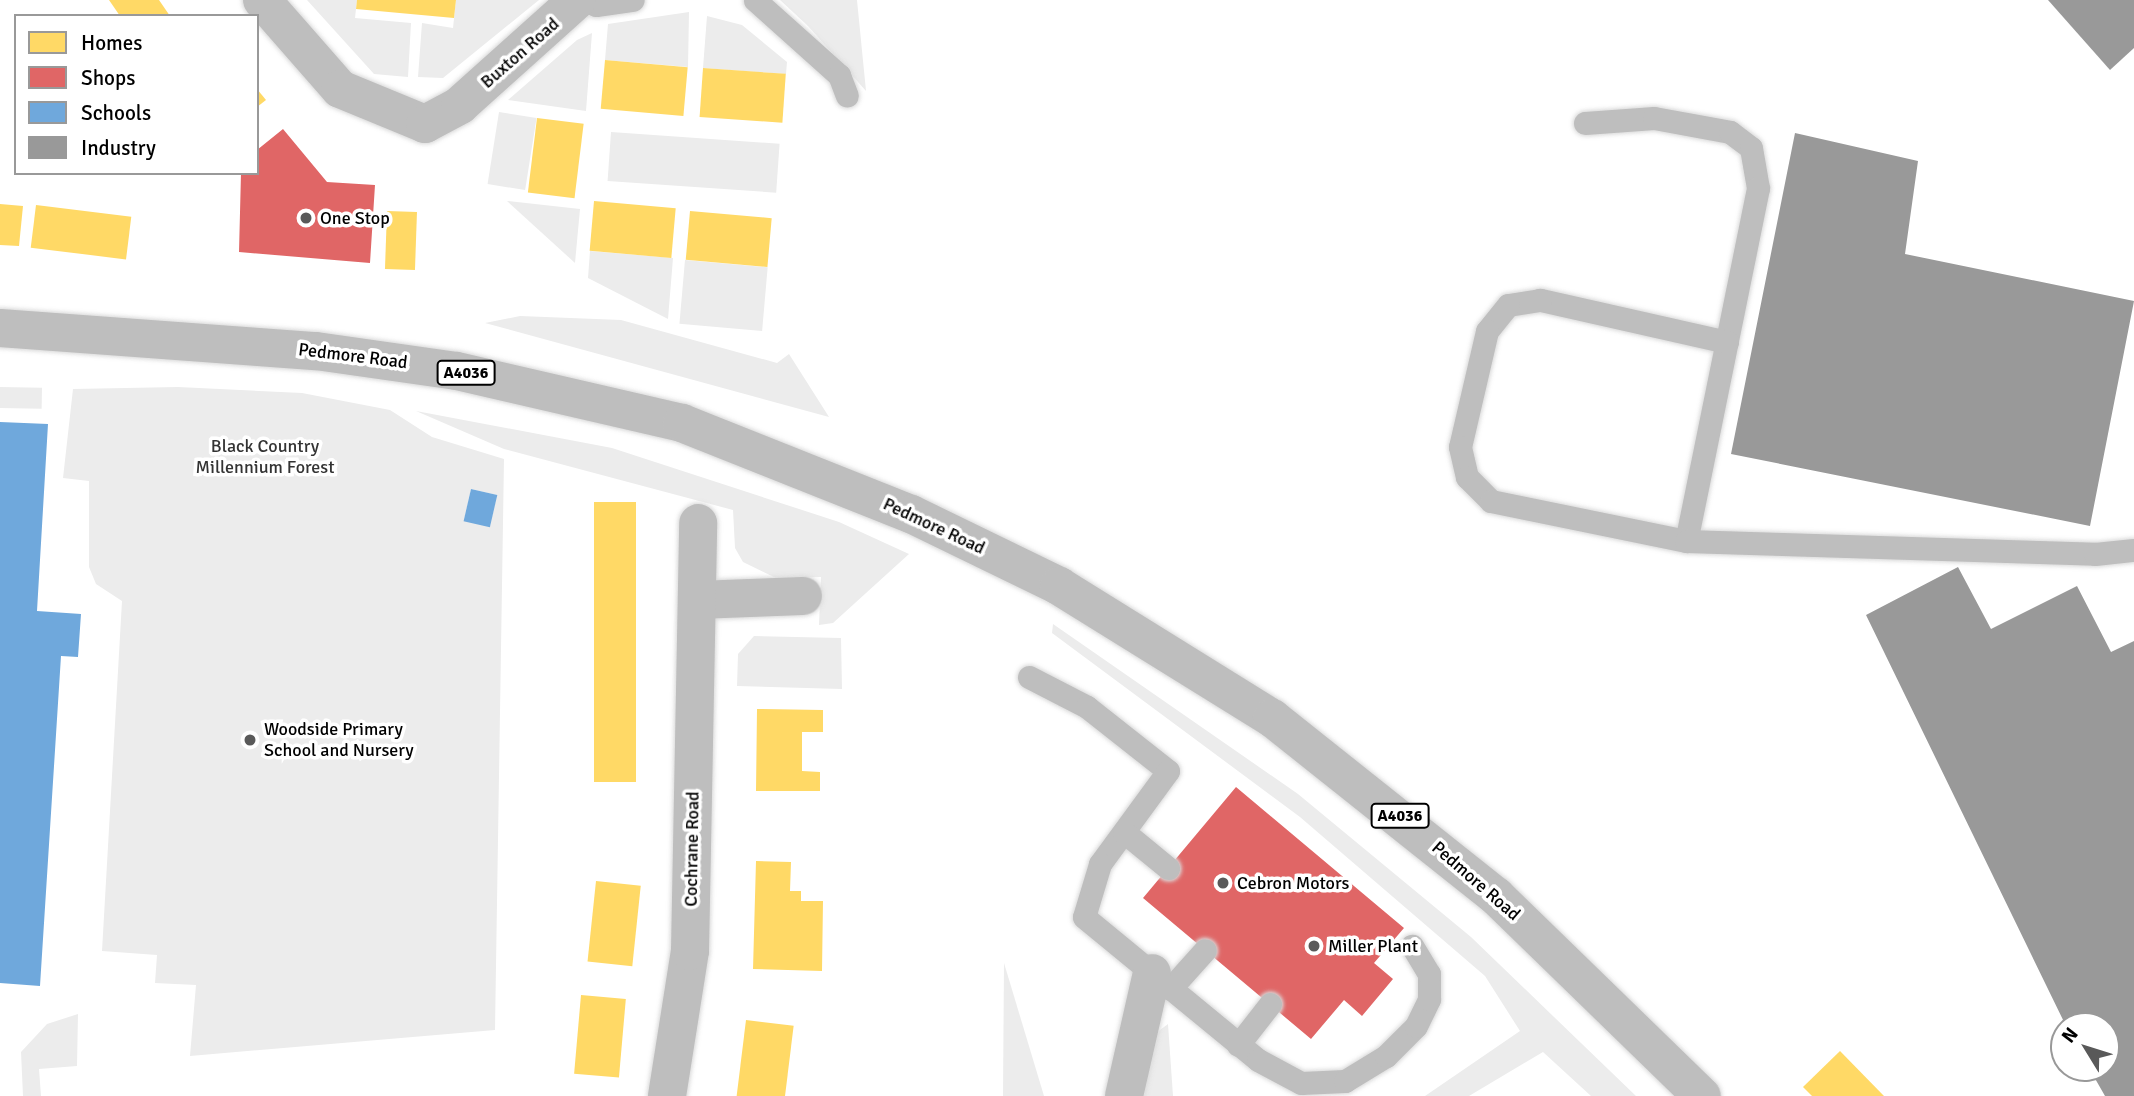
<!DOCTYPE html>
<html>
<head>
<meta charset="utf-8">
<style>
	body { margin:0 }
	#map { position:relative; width:2134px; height:1096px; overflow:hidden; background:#fff; font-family:Signika,sans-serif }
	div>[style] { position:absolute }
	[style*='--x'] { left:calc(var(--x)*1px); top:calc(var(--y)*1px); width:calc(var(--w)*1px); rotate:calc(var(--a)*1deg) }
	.green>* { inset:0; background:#ececec; transform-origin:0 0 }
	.homes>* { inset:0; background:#ffd966; transform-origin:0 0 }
	.shops>* { inset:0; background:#e06666 }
	.schools>* { inset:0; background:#6fa8dc; transform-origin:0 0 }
	.industry>* { inset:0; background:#999 }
	.roads { filter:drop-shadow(0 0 2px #dbdbdb) drop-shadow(0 0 2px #dbdbdb) }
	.lane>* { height:23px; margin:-11.5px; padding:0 11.5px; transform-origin:11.5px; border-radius:11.5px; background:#bebebe }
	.street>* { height:38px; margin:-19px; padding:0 19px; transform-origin:19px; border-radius:19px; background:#bebebe }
	.highway>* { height:38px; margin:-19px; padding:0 19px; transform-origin:19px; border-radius:19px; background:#bebebe }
	.dots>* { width:19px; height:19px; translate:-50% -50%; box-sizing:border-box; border:4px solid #fff; border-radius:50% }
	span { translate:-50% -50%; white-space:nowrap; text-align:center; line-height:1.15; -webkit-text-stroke:7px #fff; paint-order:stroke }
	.shield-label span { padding:2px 5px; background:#fff; border:2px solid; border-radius:5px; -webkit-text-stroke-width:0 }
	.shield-label { font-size:16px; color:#000; font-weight:700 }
	.street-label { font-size:18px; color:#000 }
	.poi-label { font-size:18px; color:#000 }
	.left { translate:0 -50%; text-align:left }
	.park-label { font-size:18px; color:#333 }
	.legend { position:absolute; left:14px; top:14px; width:245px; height:161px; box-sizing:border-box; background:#fff; border:2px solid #999; margin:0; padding:9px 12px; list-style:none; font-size:21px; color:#000 }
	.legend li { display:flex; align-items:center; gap:14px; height:35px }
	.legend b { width:35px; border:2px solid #999 }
	.north { position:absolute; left:2050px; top:1012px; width:70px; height:70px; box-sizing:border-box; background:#fff; border:2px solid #999; border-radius:50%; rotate:308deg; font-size:19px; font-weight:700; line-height:28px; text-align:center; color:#000 }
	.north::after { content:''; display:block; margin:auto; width:24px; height:32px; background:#595959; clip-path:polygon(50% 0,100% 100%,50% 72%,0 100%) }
</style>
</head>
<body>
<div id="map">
	<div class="green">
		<div style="clip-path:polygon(307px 0,357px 0,355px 18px,411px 23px,408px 77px,374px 74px)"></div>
		<div style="clip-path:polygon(456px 0,539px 0,443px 78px,418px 77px,422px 23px,453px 28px)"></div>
		<div style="clip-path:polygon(780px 0,857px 0,866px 91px,808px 26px)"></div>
		<div style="clip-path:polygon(689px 12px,688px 67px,605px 60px,608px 24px)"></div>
		<div style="clip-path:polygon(707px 16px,742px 25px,787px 62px,786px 74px,703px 68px)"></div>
		<div style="clip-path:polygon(592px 33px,586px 111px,508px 100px,577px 40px)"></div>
		<div style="left:499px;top:112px;width:38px;height:73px;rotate:9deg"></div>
		<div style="left:611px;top:132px;width:169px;height:49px;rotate:4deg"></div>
		<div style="clip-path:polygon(507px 201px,580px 209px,575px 263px)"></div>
		<div style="clip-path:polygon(590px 251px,673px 258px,668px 319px,588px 278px)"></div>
		<div style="left:685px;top:260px;width:83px;height:64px;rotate:5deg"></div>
		<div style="clip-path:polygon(520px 316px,621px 320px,777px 363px,789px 354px,829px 417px,485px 323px)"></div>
		<div style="left:0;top:387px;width:42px;height:21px;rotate:1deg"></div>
		<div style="clip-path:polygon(evenodd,178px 387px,302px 393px,390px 410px,432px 437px,504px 459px,495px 1030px,190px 1056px,196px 985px,155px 983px,157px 955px,102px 951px,122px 601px,96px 584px,89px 567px,89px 481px,63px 478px,73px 389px,178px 387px,471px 489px,497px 495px,490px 526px,464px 520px,471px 489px)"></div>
		<div style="clip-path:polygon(416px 411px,612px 448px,839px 522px,909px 554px,833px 623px,819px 625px,821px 577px,776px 578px,743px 562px,735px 548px,733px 510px,504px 449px)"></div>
		<div style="clip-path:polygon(1053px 624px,1298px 794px,1471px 937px,1636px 1096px,1591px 1096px,1543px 1052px,1469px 1096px,1425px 1096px,1520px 1031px,1485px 976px,1300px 817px,1052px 633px)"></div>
		<div style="clip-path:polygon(754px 636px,841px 638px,842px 689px,737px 686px,738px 654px)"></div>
		<div style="clip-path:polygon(1004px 963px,1044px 1096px,1003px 1096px)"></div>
		<div style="clip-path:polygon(78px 1014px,77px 1066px,39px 1069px,41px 1096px,23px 1096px,21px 1052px,47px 1024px)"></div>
		<div style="clip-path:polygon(1168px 1024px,1173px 1096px,1144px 1096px,1156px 1033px)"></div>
	</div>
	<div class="homes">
		<div style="clip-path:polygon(109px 0,159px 0,170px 16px,120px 16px)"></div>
		<div style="clip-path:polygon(357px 0,456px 0,454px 18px,356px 9px)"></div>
		<div style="left:605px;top:60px;width:83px;height:49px;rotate:5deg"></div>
		<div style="left:703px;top:68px;width:83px;height:49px;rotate:4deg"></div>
		<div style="clip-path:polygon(257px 89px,266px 100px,257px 107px)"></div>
		<div style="left:537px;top:118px;width:47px;height:75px;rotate:7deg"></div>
		<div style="left:594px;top:201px;width:82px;height:50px;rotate:5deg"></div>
		<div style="clip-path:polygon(0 204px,23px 206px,19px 246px,0 245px)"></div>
		<div style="left:36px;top:205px;width:96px;height:43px;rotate:7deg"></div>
		<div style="left:387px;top:211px;width:30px;height:58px;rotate:2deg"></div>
		<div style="left:690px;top:211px;width:82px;height:49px;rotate:5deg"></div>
		<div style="left:594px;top:502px;width:42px;height:280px"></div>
		<div style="clip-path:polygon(757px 709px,823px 710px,823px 732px,802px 732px,802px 771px,820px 772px,820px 791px,756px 791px)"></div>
		<div style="clip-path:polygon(756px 861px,791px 862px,790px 891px,801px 891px,801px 901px,823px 901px,822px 971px,753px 969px)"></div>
		<div style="left:596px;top:881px;width:45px;height:81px;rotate:6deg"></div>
		<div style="left:581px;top:995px;width:45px;height:79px;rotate:5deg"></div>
		<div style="left:746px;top:1020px;width:48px;height:77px;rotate:7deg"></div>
		<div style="clip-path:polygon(1840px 1051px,1884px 1096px,1812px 1096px,1803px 1087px)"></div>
	</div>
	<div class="shops">
		<div style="clip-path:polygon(283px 129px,327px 182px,375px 185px,370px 263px,239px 252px,241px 173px,257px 173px,257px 150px)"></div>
		<div style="clip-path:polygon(1236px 787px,1404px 928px,1374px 963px,1393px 979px,1362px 1016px,1344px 1000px,1311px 1039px,1143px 898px)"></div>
	</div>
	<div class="schools">
		<div style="clip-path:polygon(0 422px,48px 424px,37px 611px,81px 614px,78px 657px,61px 656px,40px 986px,0 983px)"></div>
		<div style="left:471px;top:489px;width:27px;height:33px;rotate:13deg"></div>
	</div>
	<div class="industry">
		<div style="clip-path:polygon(2048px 0,2134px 0,2134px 48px,2110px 70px)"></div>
		<div style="clip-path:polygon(1795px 133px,1918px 161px,1905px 254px,2134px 301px,2090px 526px,1731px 454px)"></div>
		<div style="clip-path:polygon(1958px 567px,1991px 629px,2077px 586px,2111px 652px,2134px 641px,2134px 1096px,2105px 1096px,2089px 1068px,2106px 1068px,2106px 1026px,2066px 1026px,1866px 615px)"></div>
	</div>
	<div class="roads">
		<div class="lane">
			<div style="--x:587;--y:0;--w:10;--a:29"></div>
			<div style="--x:596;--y:5;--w:37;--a:-8"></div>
			<div style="--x:755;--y:0;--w:113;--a:41.8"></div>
			<div style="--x:839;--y:75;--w:22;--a:69"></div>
			<div style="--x:1585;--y:123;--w:69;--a:-4.1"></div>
			<div style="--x:1654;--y:118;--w:77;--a:10.4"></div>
			<div style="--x:1730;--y:132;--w:26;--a:37"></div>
			<div style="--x:1751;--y:148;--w:41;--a:80.1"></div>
			<div style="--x:1758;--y:188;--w:360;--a:101.5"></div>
			<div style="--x:1727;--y:342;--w:192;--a:-167.3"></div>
			<div style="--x:1540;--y:300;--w:32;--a:171"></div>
			<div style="--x:1508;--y:305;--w:33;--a:129"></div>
			<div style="--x:1487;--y:331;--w:119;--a:103.1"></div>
			<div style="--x:1460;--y:447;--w:31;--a:77"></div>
			<div style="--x:1467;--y:477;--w:34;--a:45"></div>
			<div style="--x:1491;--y:501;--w:199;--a:11.6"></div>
			<div style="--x:1686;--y:541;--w:409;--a:1.8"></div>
			<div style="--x:2095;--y:554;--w:39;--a:-6"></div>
			<div style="--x:1029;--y:677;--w:65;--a:27.3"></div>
			<div style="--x:1087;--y:707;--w:103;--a:38.3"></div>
			<div style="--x:1168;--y:771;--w:115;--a:126.2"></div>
			<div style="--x:1100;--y:864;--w:55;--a:106.8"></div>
			<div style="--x:1084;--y:917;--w:225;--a:39.4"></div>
			<div style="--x:1258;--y:1060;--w:49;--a:28.1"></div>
			<div style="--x:1301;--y:1083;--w:44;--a:-2.6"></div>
			<div style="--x:1345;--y:1081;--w:48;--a:-31.4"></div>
			<div style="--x:1386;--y:1056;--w:42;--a:-45"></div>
			<div style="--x:1416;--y:1026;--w:30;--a:-64"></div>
			<div style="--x:1429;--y:999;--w:25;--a:-90"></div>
			<div style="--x:1429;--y:974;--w:33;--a:-121"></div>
			<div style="--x:1124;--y:832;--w:57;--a:39.3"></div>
			<div style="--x:1170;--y:989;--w:52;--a:-48.1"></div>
			<div style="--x:1238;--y:1045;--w:52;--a:-52"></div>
		</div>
		<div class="street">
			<div style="--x:262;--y:0;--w:118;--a:48.8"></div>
			<div style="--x:340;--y:89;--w:92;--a:22.4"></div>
			<div style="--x:425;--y:124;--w:40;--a:-28"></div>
			<div style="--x:460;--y:105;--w:157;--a:-41.9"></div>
			<div style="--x:697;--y:600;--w:106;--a:-2.2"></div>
			<div style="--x:667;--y:1096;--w:147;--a:-81"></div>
			<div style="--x:690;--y:951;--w:428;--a:-88.9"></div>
			<div style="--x:1124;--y:1096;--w:126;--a:-77.2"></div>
		</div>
		<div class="highway">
			<div style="--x:0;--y:328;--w:317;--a:4.2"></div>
			<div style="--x:316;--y:351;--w:142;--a:8.1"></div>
			<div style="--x:457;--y:371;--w:231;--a:13"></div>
			<div style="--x:682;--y:423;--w:246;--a:21.7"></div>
			<div style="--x:911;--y:514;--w:165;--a:25.9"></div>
			<div style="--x:1059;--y:586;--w:251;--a:31.8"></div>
			<div style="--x:1272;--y:718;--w:286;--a:38.5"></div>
			<div style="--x:1496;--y:896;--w:287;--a:44.2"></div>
		</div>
	</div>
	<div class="dots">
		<div style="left:306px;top:218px;background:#595959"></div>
		<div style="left:250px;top:740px;background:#595959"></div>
		<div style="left:1223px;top:883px;background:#595959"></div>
		<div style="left:1314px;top:946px;background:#595959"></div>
	</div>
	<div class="shield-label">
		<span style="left:466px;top:373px">A4036</span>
		<span style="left:1400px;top:816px">A4036</span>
	</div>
	<div class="street-label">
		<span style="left:520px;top:53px;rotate:-41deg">Buxton Road</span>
		<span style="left:353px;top:356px;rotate:7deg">Pedmore Road</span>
		<span style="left:934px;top:526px;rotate:25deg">Pedmore Road</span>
		<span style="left:692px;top:849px;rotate:-89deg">Cochrane Road</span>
		<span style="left:1476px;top:881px;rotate:41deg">Pedmore Road</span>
	</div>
	<div class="poi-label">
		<span class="left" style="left:320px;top:218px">One Stop</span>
		<span class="left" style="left:264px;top:740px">Woodside Primary<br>School and Nursery</span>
		<span class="left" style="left:1237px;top:883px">Cebron Motors</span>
		<span class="left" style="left:1328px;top:946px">Miller Plant</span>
	</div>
	<div class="park-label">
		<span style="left:265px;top:457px">Black Country<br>Millennium Forest</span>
	</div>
	<ul class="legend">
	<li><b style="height:19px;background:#ffd966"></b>Homes</li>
	<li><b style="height:19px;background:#e06666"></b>Shops</li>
	<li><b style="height:19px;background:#6fa8dc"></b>Schools</li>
	<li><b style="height:19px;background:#999"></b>Industry</li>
	</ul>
	<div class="north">N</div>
</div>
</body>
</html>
